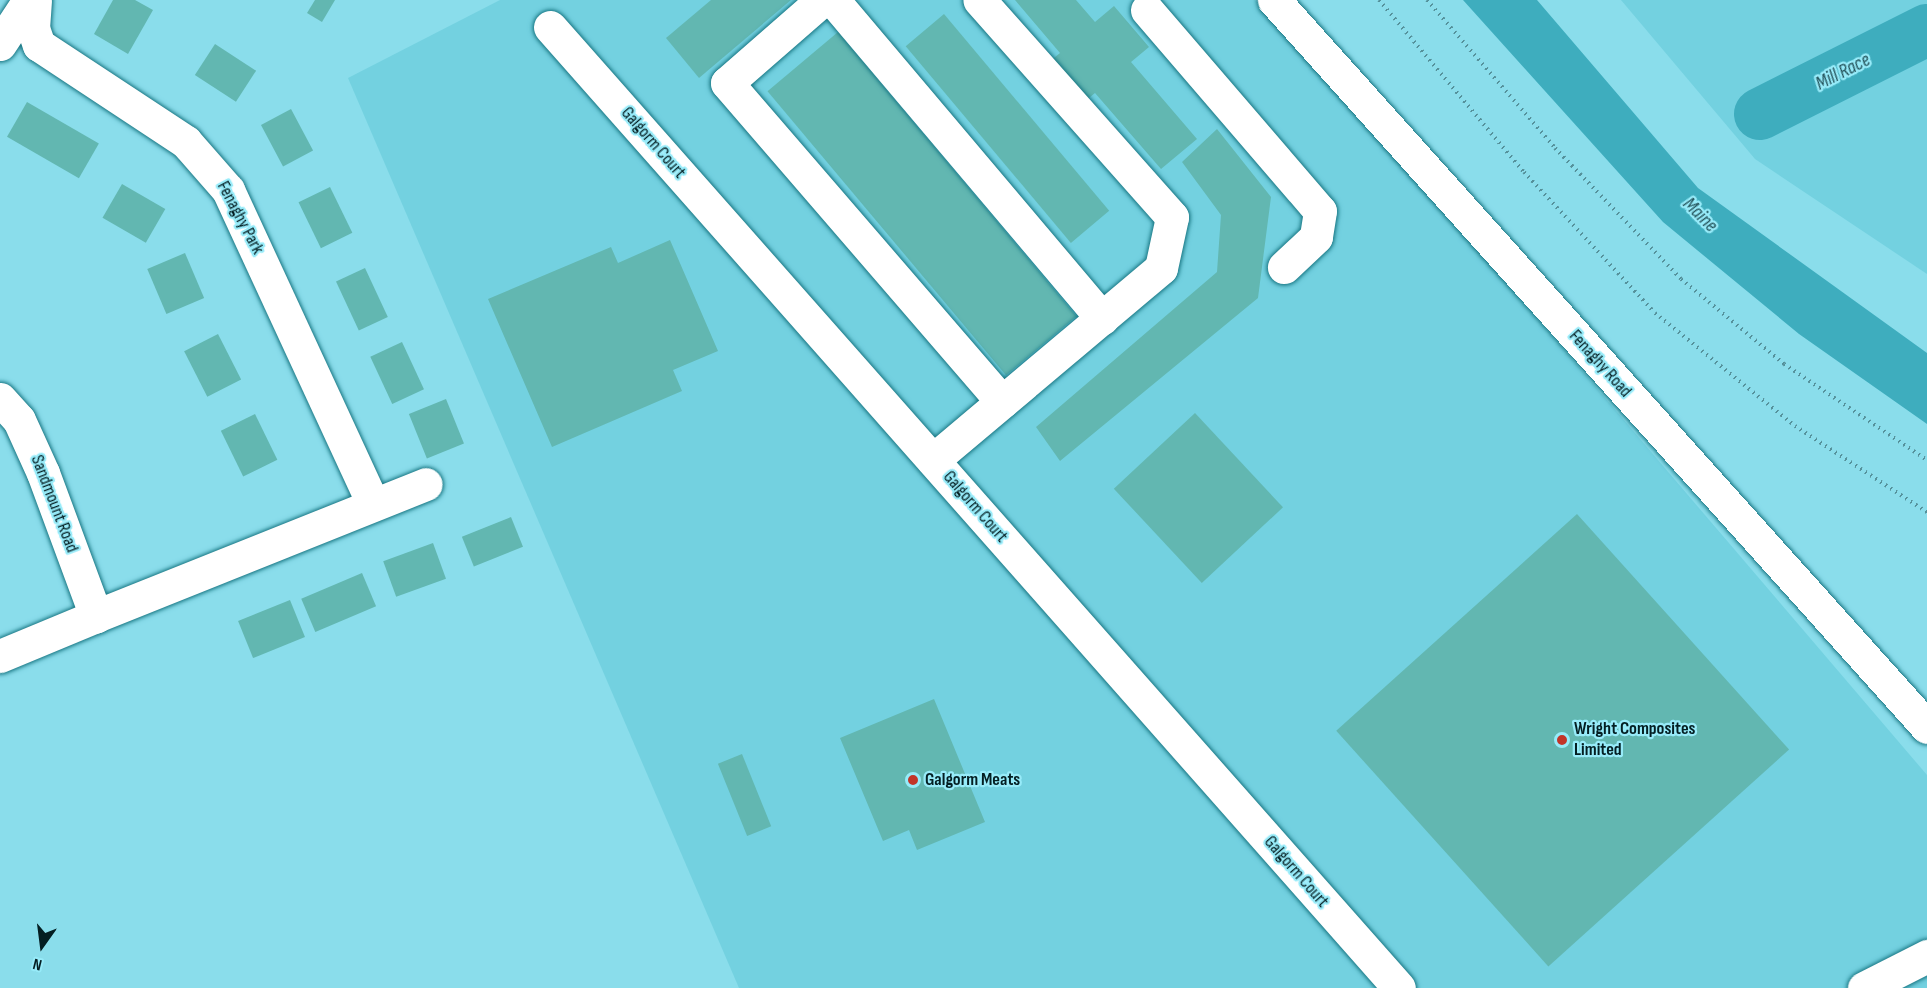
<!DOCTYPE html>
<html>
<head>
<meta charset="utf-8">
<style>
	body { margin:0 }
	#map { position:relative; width:1927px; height:988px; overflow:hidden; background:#8addeb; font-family:"Sofia Sans Condensed",sans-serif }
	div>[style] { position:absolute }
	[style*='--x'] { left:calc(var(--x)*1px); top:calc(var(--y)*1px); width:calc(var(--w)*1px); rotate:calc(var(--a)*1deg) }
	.built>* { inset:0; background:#73d1e0 }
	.water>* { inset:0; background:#3eadbe }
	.river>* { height:52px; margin:-26px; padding:0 26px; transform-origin:26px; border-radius:26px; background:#3eadbe }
	.building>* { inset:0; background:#62b7b1; transform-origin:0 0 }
	.path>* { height:4px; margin-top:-2px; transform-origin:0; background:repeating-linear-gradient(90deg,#55919b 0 1.5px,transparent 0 6px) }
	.roads { filter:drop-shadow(0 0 2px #187683) drop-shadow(0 0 2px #187683) }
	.minor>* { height:33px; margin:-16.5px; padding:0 16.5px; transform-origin:16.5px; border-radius:16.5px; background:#fff }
	.dots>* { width:16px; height:16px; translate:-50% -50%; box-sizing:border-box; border:3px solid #97ebf9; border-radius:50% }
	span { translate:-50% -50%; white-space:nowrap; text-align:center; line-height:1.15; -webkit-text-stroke:4.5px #97ebf9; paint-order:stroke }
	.street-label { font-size:18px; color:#041e22 }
	.poi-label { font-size:18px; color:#041e22; font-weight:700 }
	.left { translate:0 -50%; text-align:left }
	.water-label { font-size:20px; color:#24535b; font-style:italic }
	.north { position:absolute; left:12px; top:916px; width:60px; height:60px; -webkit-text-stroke:4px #97ebf9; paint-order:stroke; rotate:194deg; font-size:16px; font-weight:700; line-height:24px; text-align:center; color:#041e22 }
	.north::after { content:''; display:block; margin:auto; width:21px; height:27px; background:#041e22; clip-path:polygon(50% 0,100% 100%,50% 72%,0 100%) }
</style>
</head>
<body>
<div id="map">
	<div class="built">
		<div style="clip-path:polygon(500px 0,1255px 0,1430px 193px,1927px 775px,1927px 988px,739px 988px,348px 78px)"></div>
		<div style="clip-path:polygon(1621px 0,1927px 0,1927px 274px,1755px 159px)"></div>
	</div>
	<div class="water">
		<div style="clip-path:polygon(1463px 0,1537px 0,1698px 188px,1927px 353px,1927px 424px,1799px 334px,1663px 222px)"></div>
	</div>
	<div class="river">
		<div style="--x:1760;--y:114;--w:187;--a:-26.7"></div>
	</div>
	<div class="building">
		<div style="clip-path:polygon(113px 0,135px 0,153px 10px,128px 54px,94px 34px)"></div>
		<div style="clip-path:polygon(315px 0,335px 0,322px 22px,307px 13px)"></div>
		<div style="clip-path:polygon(711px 0,791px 0,699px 78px,666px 38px)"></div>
		<div style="clip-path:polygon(1015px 0,1076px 0,1095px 22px,1114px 6px,1149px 47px,1131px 62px,1197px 139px,1161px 169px,1095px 93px,1084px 102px,1049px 62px,1060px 53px)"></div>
		<div style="left:944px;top:14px;width:257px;height:50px;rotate:50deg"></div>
		<div style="left:838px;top:32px;width:371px;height:92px;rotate:50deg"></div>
		<div style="left:215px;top:44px;width:49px;height:37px;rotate:33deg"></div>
		<div style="left:27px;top:102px;width:83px;height:40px;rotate:30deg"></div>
		<div style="left:291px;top:109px;width:47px;height:34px;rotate:62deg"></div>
		<div style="clip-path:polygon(1217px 129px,1271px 197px,1258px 298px,1060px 461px,1036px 427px,1217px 272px,1221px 215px,1182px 162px)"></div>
		<div style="left:122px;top:184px;width:50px;height:39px;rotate:30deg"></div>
		<div style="left:330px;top:187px;width:51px;height:35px;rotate:64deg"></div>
		<div style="clip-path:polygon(670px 240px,718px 351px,673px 370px,682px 391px,552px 447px,488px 299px,611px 247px,618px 263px)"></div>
		<div style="left:185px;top:253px;width:49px;height:41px;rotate:67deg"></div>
		<div style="left:365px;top:268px;width:54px;height:32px;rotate:65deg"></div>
		<div style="left:218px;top:334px;width:51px;height:38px;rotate:63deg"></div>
		<div style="left:402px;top:342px;width:52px;height:35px;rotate:65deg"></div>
		<div style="left:446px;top:399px;width:48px;height:40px;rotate:68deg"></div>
		<div style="left:1195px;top:413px;width:129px;height:111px;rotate:47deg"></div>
		<div style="left:255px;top:414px;width:51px;height:38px;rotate:64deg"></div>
		<div style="left:1577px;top:514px;width:317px;height:324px;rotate:48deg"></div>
		<div style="left:511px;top:517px;width:32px;height:53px;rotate:68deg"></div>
		<div style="left:433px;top:543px;width:38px;height:53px;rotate:70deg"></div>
		<div style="left:362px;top:573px;width:36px;height:66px;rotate:67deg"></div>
		<div style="left:290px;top:600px;width:40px;height:56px;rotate:68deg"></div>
		<div style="clip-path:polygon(934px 699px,985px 822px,917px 850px,909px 830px,883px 841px,840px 738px)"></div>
		<div style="left:742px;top:754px;width:78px;height:26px;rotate:68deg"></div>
	</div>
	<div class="path">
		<div style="--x:1379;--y:0;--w:225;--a:49.9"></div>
		<div style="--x:1524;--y:172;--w:192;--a:47.1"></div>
		<div style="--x:1655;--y:313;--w:180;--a:38.9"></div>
		<div style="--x:1795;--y:426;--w:158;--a:33.1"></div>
		<div style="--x:1427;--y:0;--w:196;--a:49.1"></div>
		<div style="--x:1555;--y:148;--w:182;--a:46.1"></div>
		<div style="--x:1681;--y:279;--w:134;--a:39.5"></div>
		<div style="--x:1784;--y:364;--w:172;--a:33.9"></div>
	</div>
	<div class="roads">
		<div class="minor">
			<div style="--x:35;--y:0;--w:28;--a:94"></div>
			<div style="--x:33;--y:28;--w:18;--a:71"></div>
			<div style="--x:39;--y:45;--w:176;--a:33.4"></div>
			<div style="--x:186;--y:142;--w:64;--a:48.8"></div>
			<div style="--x:228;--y:190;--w:346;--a:65.2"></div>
			<div style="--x:822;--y:0;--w:126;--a:138.9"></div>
			<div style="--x:727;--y:83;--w:421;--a:49.2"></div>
			<div style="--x:833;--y:0;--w:417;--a:49.8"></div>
			<div style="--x:1274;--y:0;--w:977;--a:48.07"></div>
			<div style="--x:1147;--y:10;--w:265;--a:49.3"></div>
			<div style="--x:1320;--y:211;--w:26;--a:99"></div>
			<div style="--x:1316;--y:237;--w:44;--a:136.8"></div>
			<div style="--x:550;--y:27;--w:1282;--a:48.54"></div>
			<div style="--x:0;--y:44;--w:53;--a:-56.6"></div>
			<div style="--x:0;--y:399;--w:28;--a:48"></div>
			<div style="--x:19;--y:420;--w:58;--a:65.6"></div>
			<div style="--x:43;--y:473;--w:153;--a:69.7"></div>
			<div style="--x:96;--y:616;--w:355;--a:-21.8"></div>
			<div style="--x:933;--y:460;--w:298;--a:-40.1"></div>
			<div style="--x:1161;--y:268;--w:52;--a:-77.8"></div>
			<div style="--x:1172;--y:217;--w:290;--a:-131.6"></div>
			<div style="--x:0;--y:656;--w:104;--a:-22.6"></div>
			<div style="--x:1864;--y:988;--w:71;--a:-26.9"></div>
		</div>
	</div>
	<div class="dots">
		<div style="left:1562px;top:740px;background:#c23529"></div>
		<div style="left:913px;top:780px;background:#c23529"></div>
	</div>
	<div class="street-label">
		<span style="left:653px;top:143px;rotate:49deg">Galgorm Court</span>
		<span style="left:240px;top:218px;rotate:62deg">Fenaghy Park</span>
		<span style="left:1600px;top:364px;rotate:48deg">Fenaghy Road</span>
		<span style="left:54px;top:504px;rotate:69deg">Sandmount Road</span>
		<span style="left:975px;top:507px;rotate:49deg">Galgorm Court</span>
		<span style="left:1296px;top:872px;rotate:49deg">Galgorm Court</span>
	</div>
	<div class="poi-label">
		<span class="left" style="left:1574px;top:740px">Wright Composites<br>Limited</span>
		<span class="left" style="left:925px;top:780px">Galgorm Meats</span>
	</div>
	<div class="water-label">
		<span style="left:1843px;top:72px;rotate:-27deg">Mill Race</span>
		<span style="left:1700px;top:215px;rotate:45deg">Maine</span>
	</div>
	<div class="north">N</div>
</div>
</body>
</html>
